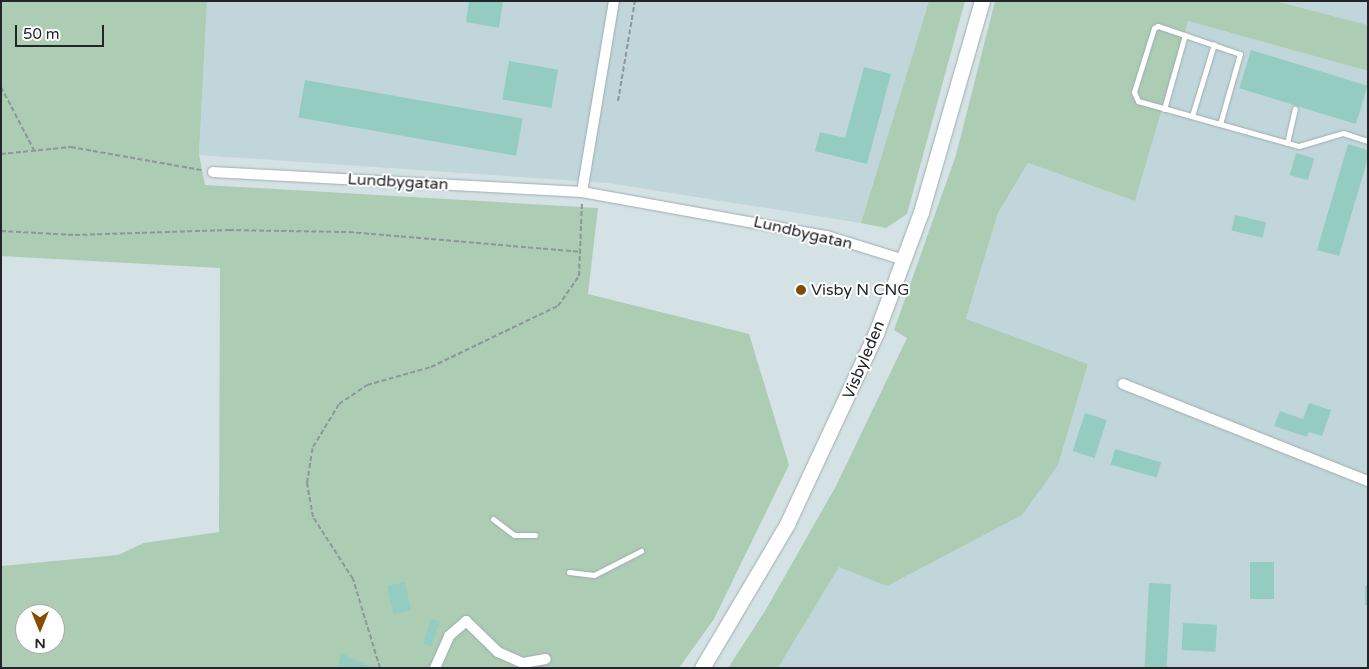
<!DOCTYPE html>
<html>
<head>
<meta charset="utf-8">
<style>
	body { margin:0 }
	#map { position:relative; width:1369px; height:669px; overflow:hidden; background:#d5e2e5; font-family:"Varela Round",sans-serif }
	div>[style] { position:absolute }
	[style*='--x'] { left:calc(var(--x)*1px); top:calc(var(--y)*1px); width:calc(var(--w)*1px); rotate:calc(var(--a)*1deg) }
	.built>* { inset:0; background:#c0d6da }
	.green>* { inset:0; background:#acccb4 }
	.building>* { inset:0; background:#95ccc2; transform-origin:0 0 }
	.path>* { height:2px; margin-top:-1px; transform-origin:0; background:repeating-linear-gradient(90deg,#8d9799 0 5px,transparent 0 7.5px) }
	.roads { filter:drop-shadow(0 0 1px #9facae) drop-shadow(0 0 1px #9facae) }
	.service>* { height:5px; margin:-2.5px; padding:0 2.5px; transform-origin:2.5px; border-radius:2.5px; background:#fff }
	.minor>* { height:10px; margin:-5px; padding:0 5px; transform-origin:5px; border-radius:5px; background:#fff }
	.secondary>* { height:15px; margin:-7.5px; padding:0 7.5px; transform-origin:7.5px; border-radius:7.5px; background:#fff }
	.dots>* { width:14px; height:14px; translate:-50% -50%; box-sizing:border-box; border:2px solid #fff; border-radius:50% }
	span { translate:-50% -50%; white-space:nowrap; text-align:center; line-height:1.15; -webkit-text-stroke:4px #fff; paint-order:stroke }
	.street-label { font-size:16px; color:#222628 }
	.poi-label { font-size:16px; color:#222628 }
	.left { translate:0 -50%; text-align:left }
	.frame { position:absolute; inset:0; border:2px solid #222628; pointer-events:none }
	.north { position:absolute; left:15px; top:604px; width:50px; height:50px; box-sizing:border-box; background:#fff; border:1px solid #a7a8a9; border-radius:50%; rotate:180deg; font-size:14px; font-weight:700; line-height:20px; text-align:center; color:#222628 }
	.north::after { content:''; display:block; margin:auto; width:18px; height:22px; background:#854b00; clip-path:polygon(50% 0,100% 100%,50% 72%,0 100%) }
	.scale { position:absolute; left:15px; top:25px; width:89px; height:22px; box-sizing:border-box; border:2px solid #222628; border-top:0; padding-left:6px; font-size:15px; line-height:18px; white-space:nowrap; color:#222628; -webkit-text-stroke:4px #fff; paint-order:stroke }
</style>
</head>
<body>
<div id="map">
	<div class="built">
		<div style="clip-path:polygon(207px 1px,929px 1px,861px 223px,608px 183px,199px 155px)"></div>
		<div style="clip-path:polygon(1275px 1px,1368px 1px,1368px 25px)"></div>
		<div style="clip-path:polygon(1188px 21px,1368px 71px,1368px 668px,778px 668px,839px 567px,1058px 465px,1088px 364px,966px 320px,998px 213px,1028px 163px,1135px 201px)"></div>
	</div>
	<div class="green">
		<div style="clip-path:polygon(evenodd,1px 1px,207px 1px,199px 154px,205px 185px,598px 208px,588px 294px,749px 334px,789px 465px,714px 619px,679px 668px,1px 668px,1px 566px,118px 555px,144px 543px,219px 532px,220px 268px,1px 256px,1px 1px,25px 614px,55px 614px,55px 644px,25px 644px,25px 614px)"></div>
		<div style="clip-path:polygon(929px 1px,965px 1px,907px 214px,886px 228px,861px 223px)"></div>
		<div style="clip-path:polygon(995px 1px,1275px 1px,1368px 25px,1368px 71px,1188px 21px,1135px 201px,1028px 163px,998px 213px,966px 319px,1088px 364px,1058px 465px,1022px 515px,887px 586px,839px 567px,778px 668px,728px 668px,765px 611px,836px 486px,907px 338px,894px 330px,956px 155px)"></div>
	</div>
	<div class="building">
		<div style="clip-path:polygon(469px 1px,503px 1px,499px 28px,466px 22px)"></div>
		<div style="left:1251px;top:50px;width:122px;height:40px;rotate:17deg"></div>
		<div style="left:509px;top:61px;width:50px;height:39px;rotate:10deg"></div>
		<div style="clip-path:polygon(864px 67px,891px 74px,867px 164px,815px 151px,820px 132px,845px 138px)"></div>
		<div style="left:305px;top:80px;width:221px;height:38px;rotate:10deg"></div>
		<div style="clip-path:polygon(1348px 144px,1368px 150px,1368px 158px,1339px 256px,1317px 250px)"></div>
		<div style="left:1296px;top:153px;width:19px;height:23px;rotate:16deg"></div>
		<div style="left:1235px;top:215px;width:32px;height:16px;rotate:13deg"></div>
		<div style="clip-path:polygon(1309px 403px,1331px 410px,1322px 436px,1309px 432px,1307px 437px,1274px 426px,1280px 411px,1303px 419px)"></div>
		<div style="left:1085px;top:413px;width:23px;height:40px;rotate:18deg"></div>
		<div style="left:1115px;top:449px;width:48px;height:16px;rotate:16deg"></div>
		<div style="left:1250px;top:562px;width:24px;height:37px"></div>
		<div style="left:405px;top:582px;width:29px;height:18px;rotate:78deg"></div>
		<div style="left:1149px;top:583px;width:22px;height:85px;rotate:3deg"></div>
		<div style="left:1365px;top:586px;width:3px;height:19px"></div>
		<div style="left:431px;top:619px;width:9px;height:26px;rotate:18deg"></div>
		<div style="left:1183px;top:623px;width:34px;height:27px;rotate:3deg"></div>
		<div style="clip-path:polygon(341px 653px,373px 668px,338px 668px)"></div>
	</div>
	<div class="path">
		<div style="--x:1;--y:87;--w:71;--a:62.4"></div>
		<div style="--x:618;--y:101;--w:101;--a:-80.4"></div>
		<div style="--x:1;--y:154;--w:70;--a:-5.7"></div>
		<div style="--x:71;--y:147;--w:132;--a:10"></div>
		<div style="--x:1;--y:231;--w:74;--a:3.1"></div>
		<div style="--x:75;--y:235;--w:154;--a:-1.9"></div>
		<div style="--x:229;--y:230;--w:120;--a:1"></div>
		<div style="--x:349;--y:232;--w:232;--a:4.9"></div>
		<div style="--x:380;--y:668;--w:93;--a:-106.9"></div>
		<div style="--x:353;--y:579;--w:74;--a:-122.8"></div>
		<div style="--x:313;--y:517;--w:35;--a:-100"></div>
		<div style="--x:307;--y:483;--w:36;--a:-81"></div>
		<div style="--x:313;--y:447;--w:50;--a:-58.8"></div>
		<div style="--x:339;--y:404;--w:34;--a:-34"></div>
		<div style="--x:367;--y:385;--w:66;--a:-15.7"></div>
		<div style="--x:431;--y:367;--w:141;--a:-25.7"></div>
		<div style="--x:558;--y:306;--w:37;--a:-55"></div>
		<div style="--x:579;--y:276;--w:74;--a:-87.7"></div>
	</div>
	<div class="roads">
		<div class="service">
			<div style="--x:1164;--y:109;--w:77;--a:-74.2"></div>
			<div style="--x:1192;--y:116;--w:75;--a:-73"></div>
			<div style="--x:1220;--y:124;--w:73;--a:-74.1"></div>
			<div style="--x:1240;--y:54;--w:87;--a:-161.1"></div>
			<div style="--x:1158;--y:26;--w:4;--a:153"></div>
			<div style="--x:1154;--y:28;--w:67;--a:107.4"></div>
			<div style="--x:1134;--y:92;--w:10;--a:66"></div>
			<div style="--x:1138;--y:101;--w:85;--a:15.7"></div>
			<div style="--x:1220;--y:124;--w:82;--a:15.6"></div>
			<div style="--x:1299;--y:146;--w:46;--a:-16.5"></div>
			<div style="--x:1343;--y:133;--w:26;--a:18"></div>
			<div style="--x:1287;--y:143;--w:35;--a:-77"></div>
			<div style="--x:493;--y:519;--w:26;--a:37"></div>
			<div style="--x:514;--y:535;--w:21;--a:0"></div>
			<div style="--x:569;--y:572;--w:25;--a:7"></div>
			<div style="--x:594;--y:575;--w:53;--a:-27.1"></div>
		</div>
		<div class="minor">
			<div style="--x:213;--y:172;--w:370;--a:3.1"></div>
			<div style="--x:582;--y:192;--w:249;--a:10.2"></div>
			<div style="--x:827;--y:236;--w:81;--a:17.3"></div>
			<div style="--x:582;--y:192;--w:194;--a:-80.5"></div>
			<div style="--x:1123;--y:384;--w:264;--a:21.6"></div>
			<div style="--x:435;--y:668;--w:35;--a:-66"></div>
			<div style="--x:449;--y:636;--w:23;--a:-41"></div>
			<div style="--x:466;--y:621;--w:45;--a:44.1"></div>
			<div style="--x:498;--y:652;--w:27;--a:24"></div>
			<div style="--x:523;--y:663;--w:23;--a:-10"></div>
		</div>
		<div class="secondary">
			<div style="--x:702;--y:668;--w:167;--a:-59.4"></div>
			<div style="--x:787;--y:524;--w:211;--a:-65"></div>
			<div style="--x:876;--y:333;--w:129;--a:-69.6"></div>
			<div style="--x:921;--y:212;--w:220;--a:-73.9"></div>
		</div>
	</div>
	<div class="dots">
		<div style="left:801px;top:290px;background:#854b00"></div>
	</div>
	<div class="street-label">
		<span style="left:398px;top:182px;rotate:3deg">Lundbygatan</span>
		<span style="left:803px;top:233px;rotate:13deg">Lundbygatan</span>
		<span style="left:864px;top:360px;rotate:-67deg">Visbyleden</span>
	</div>
	<div class="poi-label">
		<span class="left" style="left:811px;top:290px">Visby N CNG</span>
	</div>
	<div class="frame"></div>
	<div class="north">N</div>
	<div class="scale">50 m</div>
</div>
</body>
</html>
